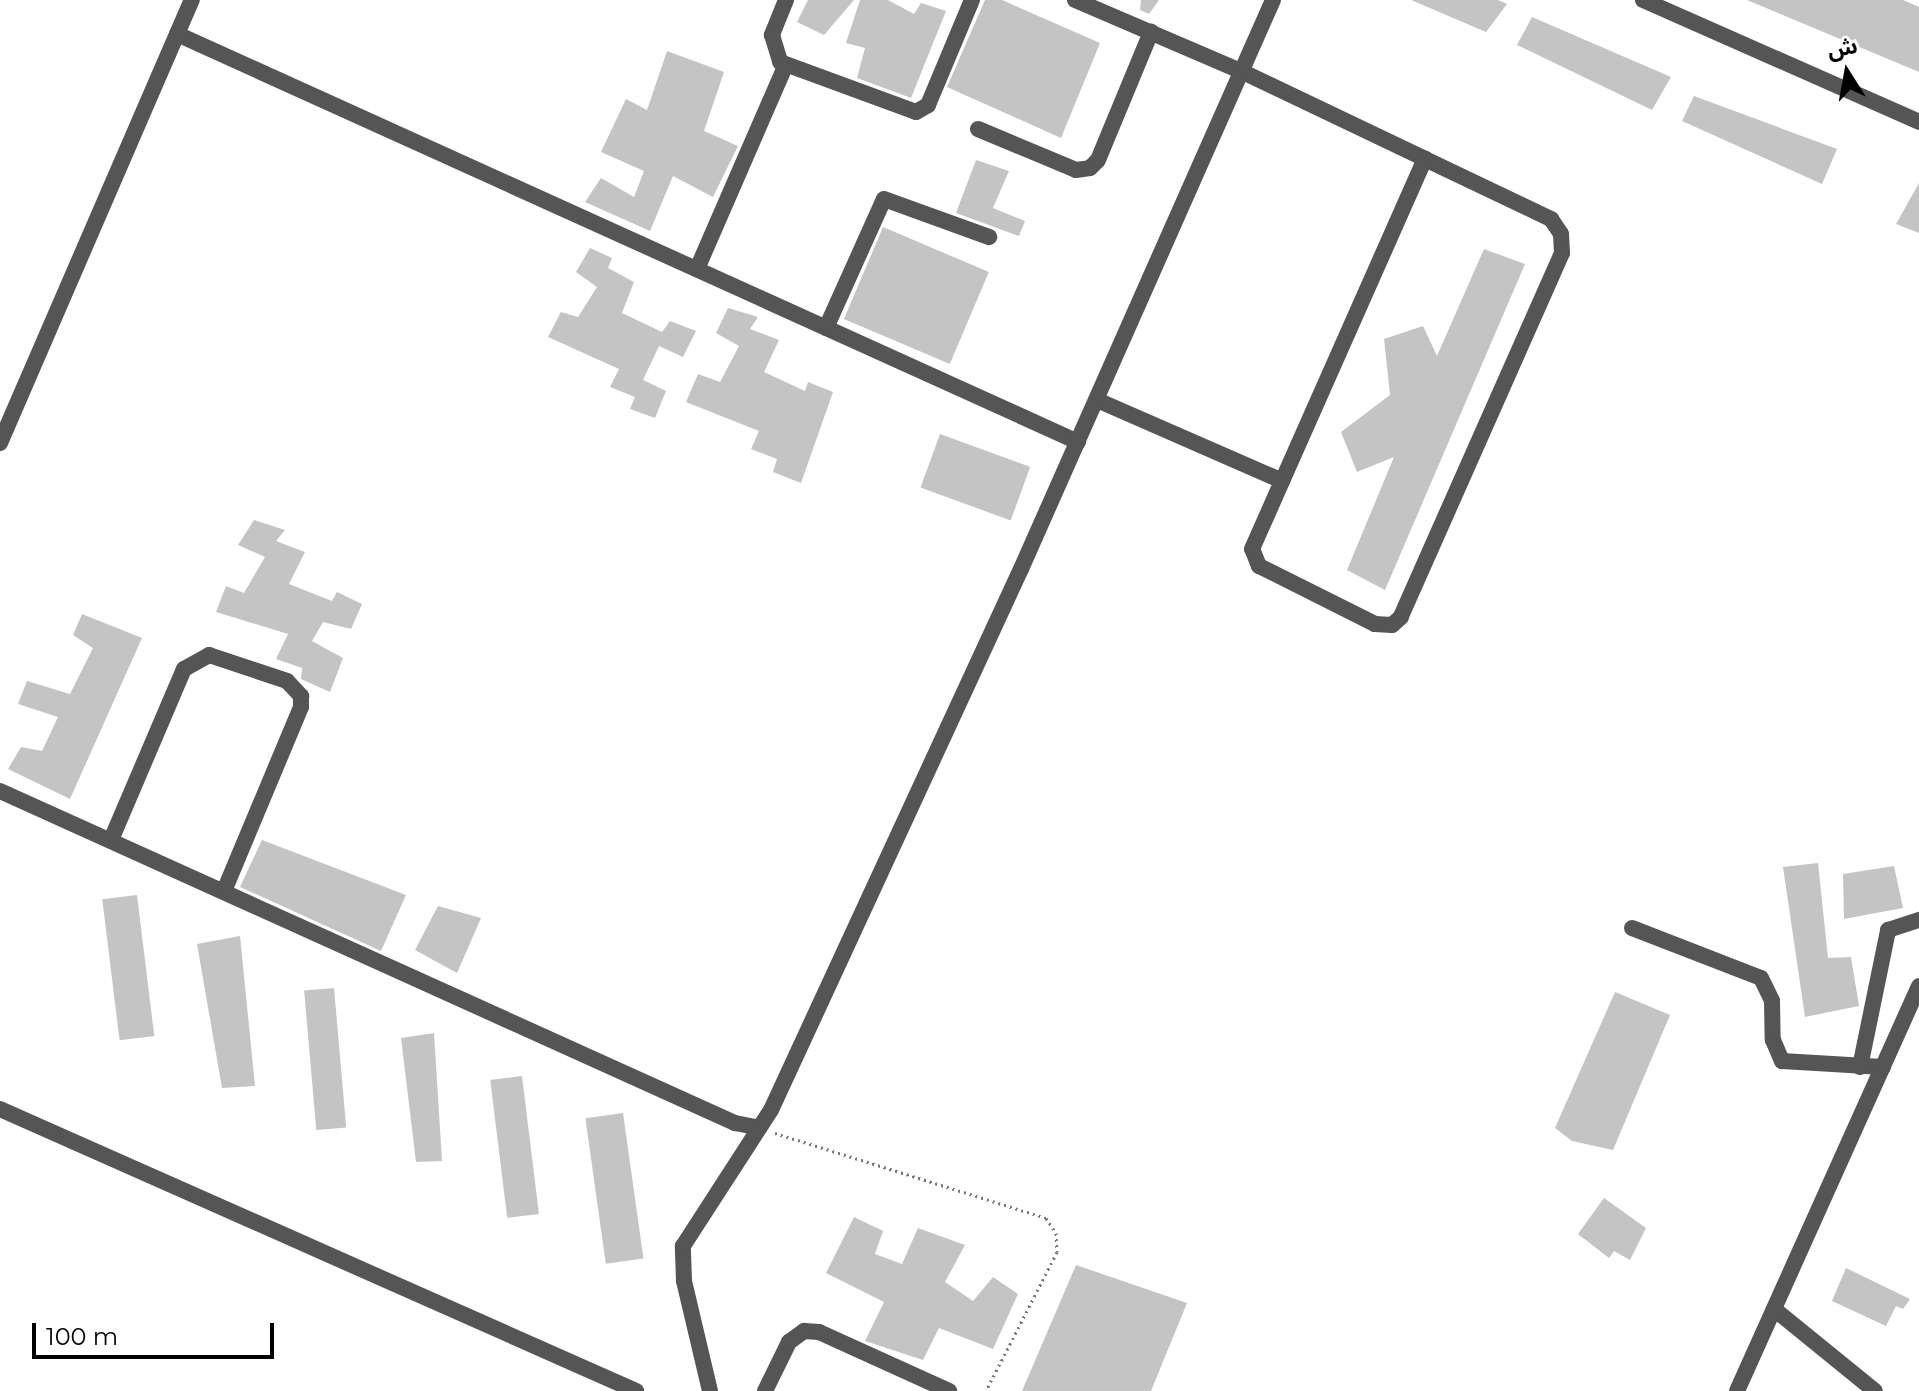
<!DOCTYPE html>
<html>
<head>
<meta charset="utf-8">
<style>
	body { margin:0 }
	#map { position:relative; width:1919px; height:1391px; overflow:hidden; background:#fff; font-family:Montserrat,"Noto Sans Arabic",sans-serif }
	div>[style] { position:absolute }
	[style*='--x'] { left:calc(var(--x)*1px); top:calc(var(--y)*1px); width:calc(var(--w)*1px); rotate:calc(var(--a)*1deg) }
	.building>* { inset:0; background:#c4c4c4; transform-origin:0 0 }
	.path>* { height:3px; margin-top:-1.5px; transform-origin:0; background:repeating-linear-gradient(90deg,#777 0 2px,transparent 0 6px) }
	.minor>* { height:16px; margin:-8px; padding:0 8px; transform-origin:8px; border-radius:8px; background:#555 }
	span { translate:-50% -50%; white-space:nowrap; text-align:center; line-height:1.15; -webkit-text-stroke:8px #fff; paint-order:stroke }
	.north { position:absolute; left:1807px; top:32px; width:80px; height:80px; -webkit-text-stroke:6px #fff; paint-order:stroke; rotate:349deg; font-size:22px; font-weight:700; line-height:32px; text-align:center; color:#000 }
	.north::after { content:''; display:block; margin:auto; width:28px; height:36px; background:#000; clip-path:polygon(50% 0,100% 100%,50% 72%,0 100%) }
	.scale { position:absolute; left:32px; top:1323px; width:242px; height:36px; box-sizing:border-box; border:4px solid #000; border-top:0; padding-left:10px; font-size:24px; line-height:28px; white-space:nowrap; color:#000; -webkit-text-stroke:6px #fff; paint-order:stroke }
</style>
</head>
<body>
<div id="map">
	<div class="building">
		<div style="clip-path:polygon(808px 0,854px 0,824px 35px,797px 22px)"></div>
		<div style="clip-path:polygon(860px 0,888px 0,914px 14px,921px 3px,946px 11px,911px 98px,857px 78px,865px 48px,846px 43px)"></div>
		<div style="clip-path:polygon(985px 0,1002px 0,1100px 43px,1061px 138px,947px 87px)"></div>
		<div style="clip-path:polygon(1141px 0,1159px 0,1149px 14px,1140px 10px)"></div>
		<div style="clip-path:polygon(1411px 0,1498px 0,1507px 4px,1486px 32px)"></div>
		<div style="clip-path:polygon(1747px 0,1903px 0,1919px 7px,1919px 72px)"></div>
		<div style="clip-path:polygon(1532px 17px,1671px 77px,1652px 110px,1517px 45px)"></div>
		<div style="clip-path:polygon(667px 51px,724px 72px,704px 131px,738px 146px,713px 197px,673px 176px,650px 231px,585px 202px,601px 178px,634px 197px,644px 171px,601px 152px,626px 99px,647px 110px)"></div>
		<div style="clip-path:polygon(1694px 96px,1837px 149px,1822px 184px,1682px 121px)"></div>
		<div style="clip-path:polygon(976px 160px,1009px 171px,993px 208px,1025px 221px,1019px 236px,956px 213px)"></div>
		<div style="clip-path:polygon(1919px 183px,1919px 233px,1896px 224px)"></div>
		<div style="left:883px;top:227px;width:115px;height:100px;rotate:23deg"></div>
		<div style="clip-path:polygon(590px 248px,612px 258px,608px 268px,634px 282px,622px 313px,662px 332px,670px 321px,696px 331px,683px 357px,659px 346px,643px 380px,666px 391px,655px 418px,630px 409px,635px 397px,610px 387px,619px 369px,548px 337px,561px 312px,578px 317px,597px 287px,576px 272px)"></div>
		<div style="clip-path:polygon(1484px 249px,1525px 264px,1385px 590px,1347px 570px,1394px 457px,1357px 472px,1341px 432px,1390px 395px,1384px 339px,1423px 326px,1437px 356px)"></div>
		<div style="clip-path:polygon(728px 308px,758px 317px,750px 329px,779px 340px,764px 372px,805px 391px,808px 382px,833px 392px,801px 483px,773px 472px,777px 459px,751px 449px,759px 431px,686px 402px,698px 374px,720px 382px,739px 346px,716px 333px)"></div>
		<div style="left:940px;top:434px;width:96px;height:57px;rotate:20deg"></div>
		<div style="clip-path:polygon(254px 520px,285px 530px,276px 541px,305px 552px,289px 584px,332px 601px,337px 592px,362px 604px,351px 629px,323px 622px,312px 641px,343px 658px,330px 692px,301px 679px,302px 668px,276px 659px,288px 634px,216px 612px,226px 586px,244px 593px,265px 557px,238px 545px)"></div>
		<div style="clip-path:polygon(82px 614px,142px 638px,70px 799px,8px 769px,21px 747px,42px 751px,58px 717px,18px 704px,27px 681px,70px 694px,93px 648px,73px 635px)"></div>
		<div style="clip-path:polygon(262px 840px,406px 895px,381px 951px,240px 887px)"></div>
		<div style="clip-path:polygon(1818px 863px,1828px 958px,1851px 957px,1859px 1006px,1805px 1017px,1783px 867px)"></div>
		<div style="clip-path:polygon(1894px 866px,1903px 908px,1844px 919px,1843px 874px)"></div>
		<div style="left:137px;top:895px;width:142px;height:35px;rotate:83deg"></div>
		<div style="clip-path:polygon(438px 906px,481px 918px,457px 973px,415px 950px)"></div>
		<div style="clip-path:polygon(240px 936px,255px 1086px,222px 1088px,197px 944px)"></div>
		<div style="left:334px;top:988px;width:140px;height:30px;rotate:85deg"></div>
		<div style="clip-path:polygon(1615px 992px,1670px 1015px,1613px 1150px,1572px 1141px,1555px 1128px)"></div>
		<div style="clip-path:polygon(434px 1033px,442px 1161px,416px 1162px,401px 1038px)"></div>
		<div style="left:522px;top:1076px;width:139px;height:32px;rotate:83deg"></div>
		<div style="left:623px;top:1113px;width:147px;height:38px;rotate:82deg"></div>
		<div style="clip-path:polygon(1604px 1198px,1646px 1228px,1630px 1260px,1614px 1251px,1609px 1258px,1578px 1234px)"></div>
		<div style="clip-path:polygon(854px 1217px,883px 1231px,875px 1254px,902px 1264px,918px 1228px,965px 1245px,945px 1282px,973px 1301px,993px 1277px,1018px 1294px,993px 1349px,939px 1328px,923px 1360px,865px 1341px,884px 1302px,826px 1273px)"></div>
		<div style="clip-path:polygon(1076px 1265px,1187px 1303px,1151px 1391px,1022px 1391px)"></div>
		<div style="clip-path:polygon(1846px 1268px,1910px 1299px,1903px 1309px,1896px 1306px,1886px 1326px,1832px 1301px)"></div>
	</div>
	<div class="path">
		<div style="--x:775;--y:1133;--w:284;--a:17.4"></div>
		<div style="--x:1046;--y:1218;--w:18;--a:56"></div>
		<div style="--x:1056;--y:1233;--w:19;--a:87"></div>
		<div style="--x:1057;--y:1252;--w:156;--a:117.1"></div>
	</div>
	<div class="minor">
		<div style="--x:786;--y:0;--w:38;--a:112"></div>
		<div style="--x:772;--y:35;--w:28;--a:73"></div>
		<div style="--x:780;--y:62;--w:145;--a:20.2"></div>
		<div style="--x:916;--y:112;--w:14;--a:-30"></div>
		<div style="--x:928;--y:105;--w:114;--a:-67.3"></div>
		<div style="--x:1075;--y:0;--w:183;--a:23.2"></div>
		<div style="--x:1243;--y:72;--w:202;--a:25.5"></div>
		<div style="--x:1425;--y:159;--w:140;--a:25.5"></div>
		<div style="--x:1551;--y:219;--w:18;--a:56"></div>
		<div style="--x:1561;--y:234;--w:19;--a:87"></div>
		<div style="--x:1562;--y:253;--w:398;--a:113.9"></div>
		<div style="--x:1401;--y:617;--w:12;--a:138"></div>
		<div style="--x:1392;--y:625;--w:17;--a:-177"></div>
		<div style="--x:1375;--y:624;--w:130;--a:-153.4"></div>
		<div style="--x:1259;--y:566;--w:18;--a:-112"></div>
		<div style="--x:1252;--y:549;--w:427;--a:-66.1"></div>
		<div style="--x:1643;--y:0;--w:302;--a:23.8"></div>
		<div style="--x:177;--y:34;--w:989;--a:24.36"></div>
		<div style="--x:978;--y:129;--w:106;--a:22.7"></div>
		<div style="--x:1076;--y:170;--w:14;--a:-8"></div>
		<div style="--x:1090;--y:168;--w:11;--a:-45"></div>
		<div style="--x:1098;--y:160;--w:139;--a:-67.5"></div>
		<div style="--x:697;--y:269;--w:223;--a:-66.5"></div>
		<div style="--x:826;--y:328;--w:141;--a:-65.8"></div>
		<div style="--x:884;--y:199;--w:112;--a:19.9"></div>
		<div style="--x:1097;--y:400;--w:202;--a:23.6"></div>
		<div style="--x:0;--y:443;--w:483;--a:-66.6"></div>
		<div style="--x:0;--y:791;--w:807;--a:24.31"></div>
		<div style="--x:735;--y:1123;--w:25;--a:11"></div>
		<div style="--x:111;--y:840;--w:186;--a:-66.9"></div>
		<div style="--x:184;--y:669;--w:29;--a:-29"></div>
		<div style="--x:209;--y:655;--w:82;--a:18.4"></div>
		<div style="--x:287;--y:681;--w:21;--a:47"></div>
		<div style="--x:301;--y:696;--w:11;--a:90"></div>
		<div style="--x:301;--y:707;--w:199;--a:112.7"></div>
		<div style="--x:1632;--y:928;--w:138;--a:21.2"></div>
		<div style="--x:1761;--y:978;--w:25;--a:64"></div>
		<div style="--x:1772;--y:1001;--w:39;--a:89"></div>
		<div style="--x:1773;--y:1040;--w:23;--a:67"></div>
		<div style="--x:1782;--y:1061;--w:101;--a:3.4"></div>
		<div style="--x:1860;--y:1067;--w:140;--a:-78.4"></div>
		<div style="--x:1888;--y:930;--w:33;--a:-18"></div>
		<div style="--x:0;--y:1109;--w:696;--a:23.91"></div>
		<div style="--x:1774;--y:1309;--w:130;--a:39.1"></div>
		<div style="--x:710;--y:1391;--w:113;--a:-103.3"></div>
		<div style="--x:684;--y:1281;--w:35;--a:-92"></div>
		<div style="--x:683;--y:1246;--w:162;--a:-57.1"></div>
		<div style="--x:771;--y:1110;--w:596;--a:-65.2"></div>
		<div style="--x:1021;--y:569;--w:622;--a:-66.11"></div>
		<div style="--x:765;--y:1391;--w:55;--a:-63.9"></div>
		<div style="--x:789;--y:1342;--w:19;--a:-36"></div>
		<div style="--x:804;--y:1331;--w:15;--a:4"></div>
		<div style="--x:819;--y:1332;--w:143;--a:24.4"></div>
		<div style="--x:1737;--y:1391;--w:444;--a:-65.8"></div>
	</div>
	<div class="north">ش</div>
	<div class="scale">100 m</div>
</div>
</body>
</html>
